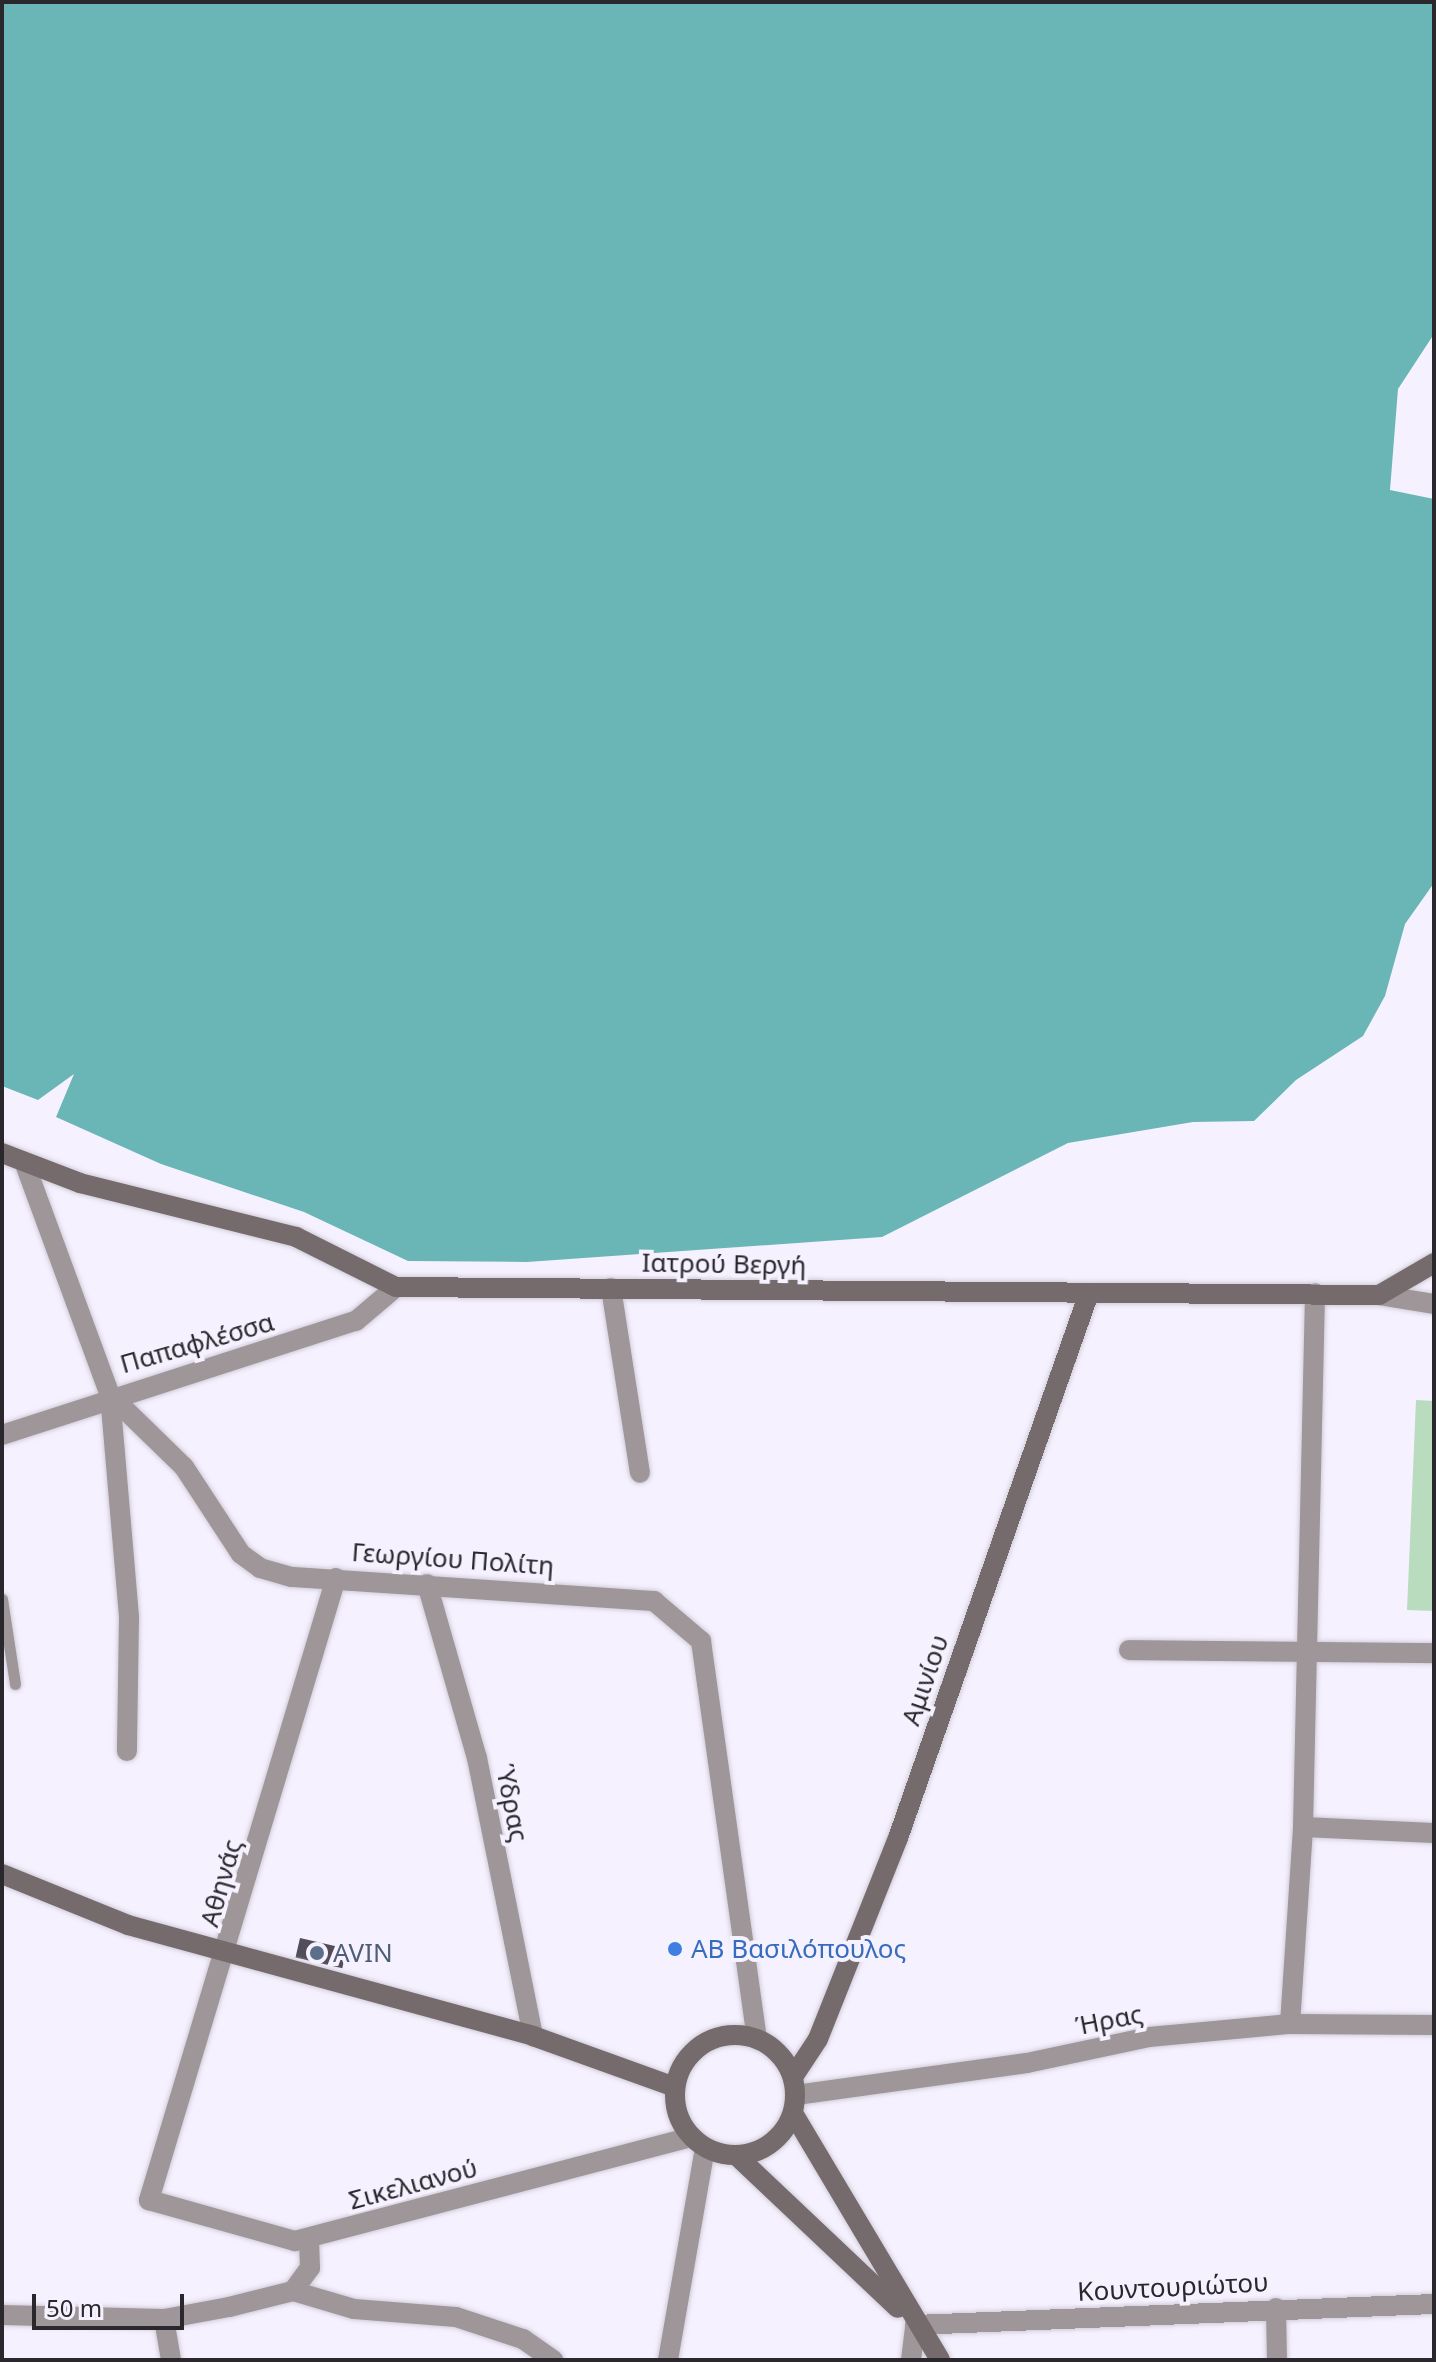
<!DOCTYPE html>
<html>
<head>
<meta charset="utf-8">
<style>
	body { margin:0 }
	#map { position:relative; width:1436px; height:2362px; overflow:hidden; background:#f6f1ff; font-family:"Noto Sans",sans-serif }
	div>[style] { position:absolute }
	[style*='--x'] { left:calc(var(--x)*1px); top:calc(var(--y)*1px); width:calc(var(--w)*1px); rotate:calc(var(--a)*1deg) }
	.green>* { inset:0; background:#b9dcbe }
	.water>* { inset:0; background:#6ab6b7 }
	.building>* { inset:0; background:#524d59; transform-origin:0 0 }
	.roads { filter:drop-shadow(0 0 2px #d1cdd9) drop-shadow(0 0 2px #d1cdd9) }
	.service>* { height:11px; margin:-5.5px; padding:0 5.5px; transform-origin:5.5px; border-radius:5.5px; background:#9e9698 }
	.minor>* { height:20px; margin:-10px; padding:0 10px; transform-origin:10px; border-radius:10px; background:#9e9698 }
	.tertiary>* { height:20px; margin:-10px; padding:0 10px; transform-origin:10px; border-radius:10px; background:#9e9698 }
	.secondary>* { height:20px; margin:-10px; padding:0 10px; transform-origin:10px; border-radius:10px; background:#756b6d }
	.secondary>.ring { margin:-10px; padding:0; box-sizing:content-box; background:none; border:20px solid #756b6d; border-radius:50% }
	.dots>* { width:22px; height:22px; translate:-50% -50%; box-sizing:border-box; border:4px solid #f6f1ff; border-radius:50% }
	span { translate:-50% -50%; white-space:nowrap; text-align:center; line-height:1.15; -webkit-text-stroke:8px #f6f1ff; paint-order:stroke }
	.street-label { font-size:26px; color:#2a282d }
	.shop-label { font-size:26px; color:#366cbe }
	.left { translate:0 -50%; text-align:left }
	.service-label { font-size:26px; color:#4e5e75 }
	.frame { position:absolute; inset:0; border:4px solid #2a282d; pointer-events:none }
	.scale { position:absolute; left:32px; top:2294px; width:152px; height:36px; box-sizing:border-box; border:4px solid #2a282d; border-top:0; padding-left:10px; font-size:24px; line-height:28px; white-space:nowrap; color:#2a282d; -webkit-text-stroke:6px #f6f1ff; paint-order:stroke }
</style>
</head>
<body>
<div id="map">
	<div class="green">
		<div style="clip-path:polygon(1416px 1400px,1434px 1401px,1434px 1611px,1407px 1610px)"></div>
	</div>
	<div class="water">
		<div style="clip-path:polygon(2px 2px,1434px 2px,1434px 334px,1398px 389px,1390px 490px,1434px 499px,1434px 883px,1405px 924px,1385px 996px,1363px 1036px,1296px 1080px,1254px 1121px,1193px 1122px,1068px 1143px,882px 1237px,527px 1262px,408px 1261px,304px 1212px,161px 1164px,56px 1117px,74px 1074px,38px 1100px,2px 1086px)"></div>
	</div>
	<div class="building">
		<div style="left:300px;top:1938px;width:48px;height:20px;rotate:13deg"></div>
	</div>
	<div class="roads">
		<div class="service">
			<div style="--x:2;--y:1599;--w:86;--a:81.3"></div>
		</div>
		<div class="minor">
			<div style="--x:611;--y:1288;--w:187;--a:81.1"></div>
			<div style="--x:110;--y:1395;--w:224;--a:85.1"></div>
			<div style="--x:129;--y:1618;--w:133;--a:90.9"></div>
			<div style="--x:336;--y:1578;--w:650;--a:106.73"></div>
			<div style="--x:149;--y:2200;--w:152;--a:15.7"></div>
			<div style="--x:295;--y:2241;--w:409;--a:-14.7"></div>
			<div style="--x:427;--y:1584;--w:181;--a:74"></div>
			<div style="--x:477;--y:1758;--w:284;--a:78.6"></div>
			<div style="--x:1129;--y:1650;--w:305;--a:0.6"></div>
			<div style="--x:1303;--y:1827;--w:131;--a:2.6"></div>
			<div style="--x:1290;--y:2024;--w:197;--a:-86.2"></div>
			<div style="--x:1303;--y:1827;--w:534;--a:-88.71"></div>
			<div style="--x:796;--y:2095;--w:233;--a:-7.9"></div>
			<div style="--x:1027;--y:2063;--w:125;--a:-12"></div>
			<div style="--x:1149;--y:2037;--w:142;--a:-5.3"></div>
			<div style="--x:1290;--y:2024;--w:144;--a:0.4"></div>
			<div style="--x:293;--y:2291;--w:64;--a:16.4"></div>
			<div style="--x:354;--y:2309;--w:102;--a:4.5"></div>
			<div style="--x:456;--y:2317;--w:71;--a:18.2"></div>
			<div style="--x:523;--y:2339;--w:37;--a:35"></div>
			<div style="--x:1276;--y:2308;--w:52;--a:88.9"></div>
			<div style="--x:2;--y:2315;--w:162;--a:1.4"></div>
			<div style="--x:164;--y:2319;--w:66;--a:-10.5"></div>
			<div style="--x:229;--y:2307;--w:66;--a:-14"></div>
			<div style="--x:293;--y:2291;--w:29;--a:-54"></div>
			<div style="--x:310;--y:2268;--w:29;--a:-92"></div>
			<div style="--x:164;--y:2319;--w:42;--a:80.3"></div>
			<div style="--x:668;--y:2360;--w:214;--a:-80.1"></div>
			<div style="--x:911;--y:2360;--w:35;--a:-83"></div>
			<div style="--x:915;--y:2325;--w:519;--a:-2.32"></div>
		</div>
		<div class="tertiary">
			<div style="--x:26;--y:1167;--w:243;--a:69.8"></div>
			<div style="--x:110;--y:1395;--w:103;--a:44.2"></div>
			<div style="--x:184;--y:1467;--w:104;--a:56.8"></div>
			<div style="--x:241;--y:1554;--w:24;--a:36"></div>
			<div style="--x:260;--y:1568;--w:33;--a:16"></div>
			<div style="--x:292;--y:1577;--w:363;--a:3.8"></div>
			<div style="--x:654;--y:1601;--w:62;--a:40.4"></div>
			<div style="--x:701;--y:1641;--w:402;--a:82"></div>
			<div style="--x:1379;--y:1295;--w:56;--a:9.3"></div>
			<div style="--x:2;--y:1435;--w:372;--a:-17.9"></div>
			<div style="--x:356;--y:1321;--w:52;--a:-40.4"></div>
		</div>
		<div class="secondary">
			<div style="--x:2;--y:1153;--w:84;--a:21"></div>
			<div style="--x:80;--y:1183;--w:223;--a:14"></div>
			<div style="--x:296;--y:1237;--w:112;--a:26.6"></div>
			<div style="--x:396;--y:1287;--w:983;--a:0.47"></div>
			<div style="--x:1379;--y:1295;--w:64;--a:-30.2"></div>
			<div style="--x:2;--y:1874;--w:136;--a:22"></div>
			<div style="--x:128;--y:1925;--w:420;--a:15.3"></div>
			<div style="--x:533;--y:2036;--w:151;--a:19.8"></div>
			<div class="ring" style="left:675px;top:2035px;width:100px;height:100px"></div>
			<div style="--x:793;--y:2077;--w:45;--a:-56.7"></div>
			<div style="--x:818;--y:2039;--w:216;--a:-68.3"></div>
			<div style="--x:898;--y:1838;--w:577;--a:-70.69"></div>
			<div style="--x:793;--y:2113;--w:287;--a:59.2"></div>
			<div style="--x:737;--y:2156;--w:221;--a:43.4"></div>
		</div>
	</div>
	<div class="dots">
		<div style="left:675px;top:1949px;background:#3f7fe0"></div>
		<div style="left:317px;top:1953px;background:#5c6f8a"></div>
	</div>
	<div class="street-label">
		<span style="left:724px;top:1264px;rotate:1deg">Ιατρού Βεργή</span>
		<span style="left:197px;top:1343px;rotate:-16deg">Παπαφλέσσα</span>
		<span style="left:453px;top:1559px;rotate:4deg">Γεωργίου Πολίτη</span>
		<span style="left:925px;top:1680px;rotate:-71deg">Αμινίου</span>
		<span style="left:512px;top:1803px;rotate:79deg">Ύδρας</span>
		<span style="left:221px;top:1883px;rotate:-74deg">Αθηνάς</span>
		<span style="left:1109px;top:2020px;rotate:-11deg">Ήρας</span>
		<span style="left:413px;top:2184px;rotate:-15deg">Σικελιανού</span>
		<span style="left:1173px;top:2287px;rotate:-3deg">Κουντουριώτου</span>
	</div>
	<div class="shop-label">
		<span class="left" style="left:691px;top:1949px">ΑΒ Βασιλόπουλος</span>
	</div>
	<div class="service-label">
		<span class="left" style="left:333px;top:1953px">AVIN</span>
	</div>
	<div class="frame"></div>
	<div class="scale">50 m</div>
</div>
</body>
</html>
